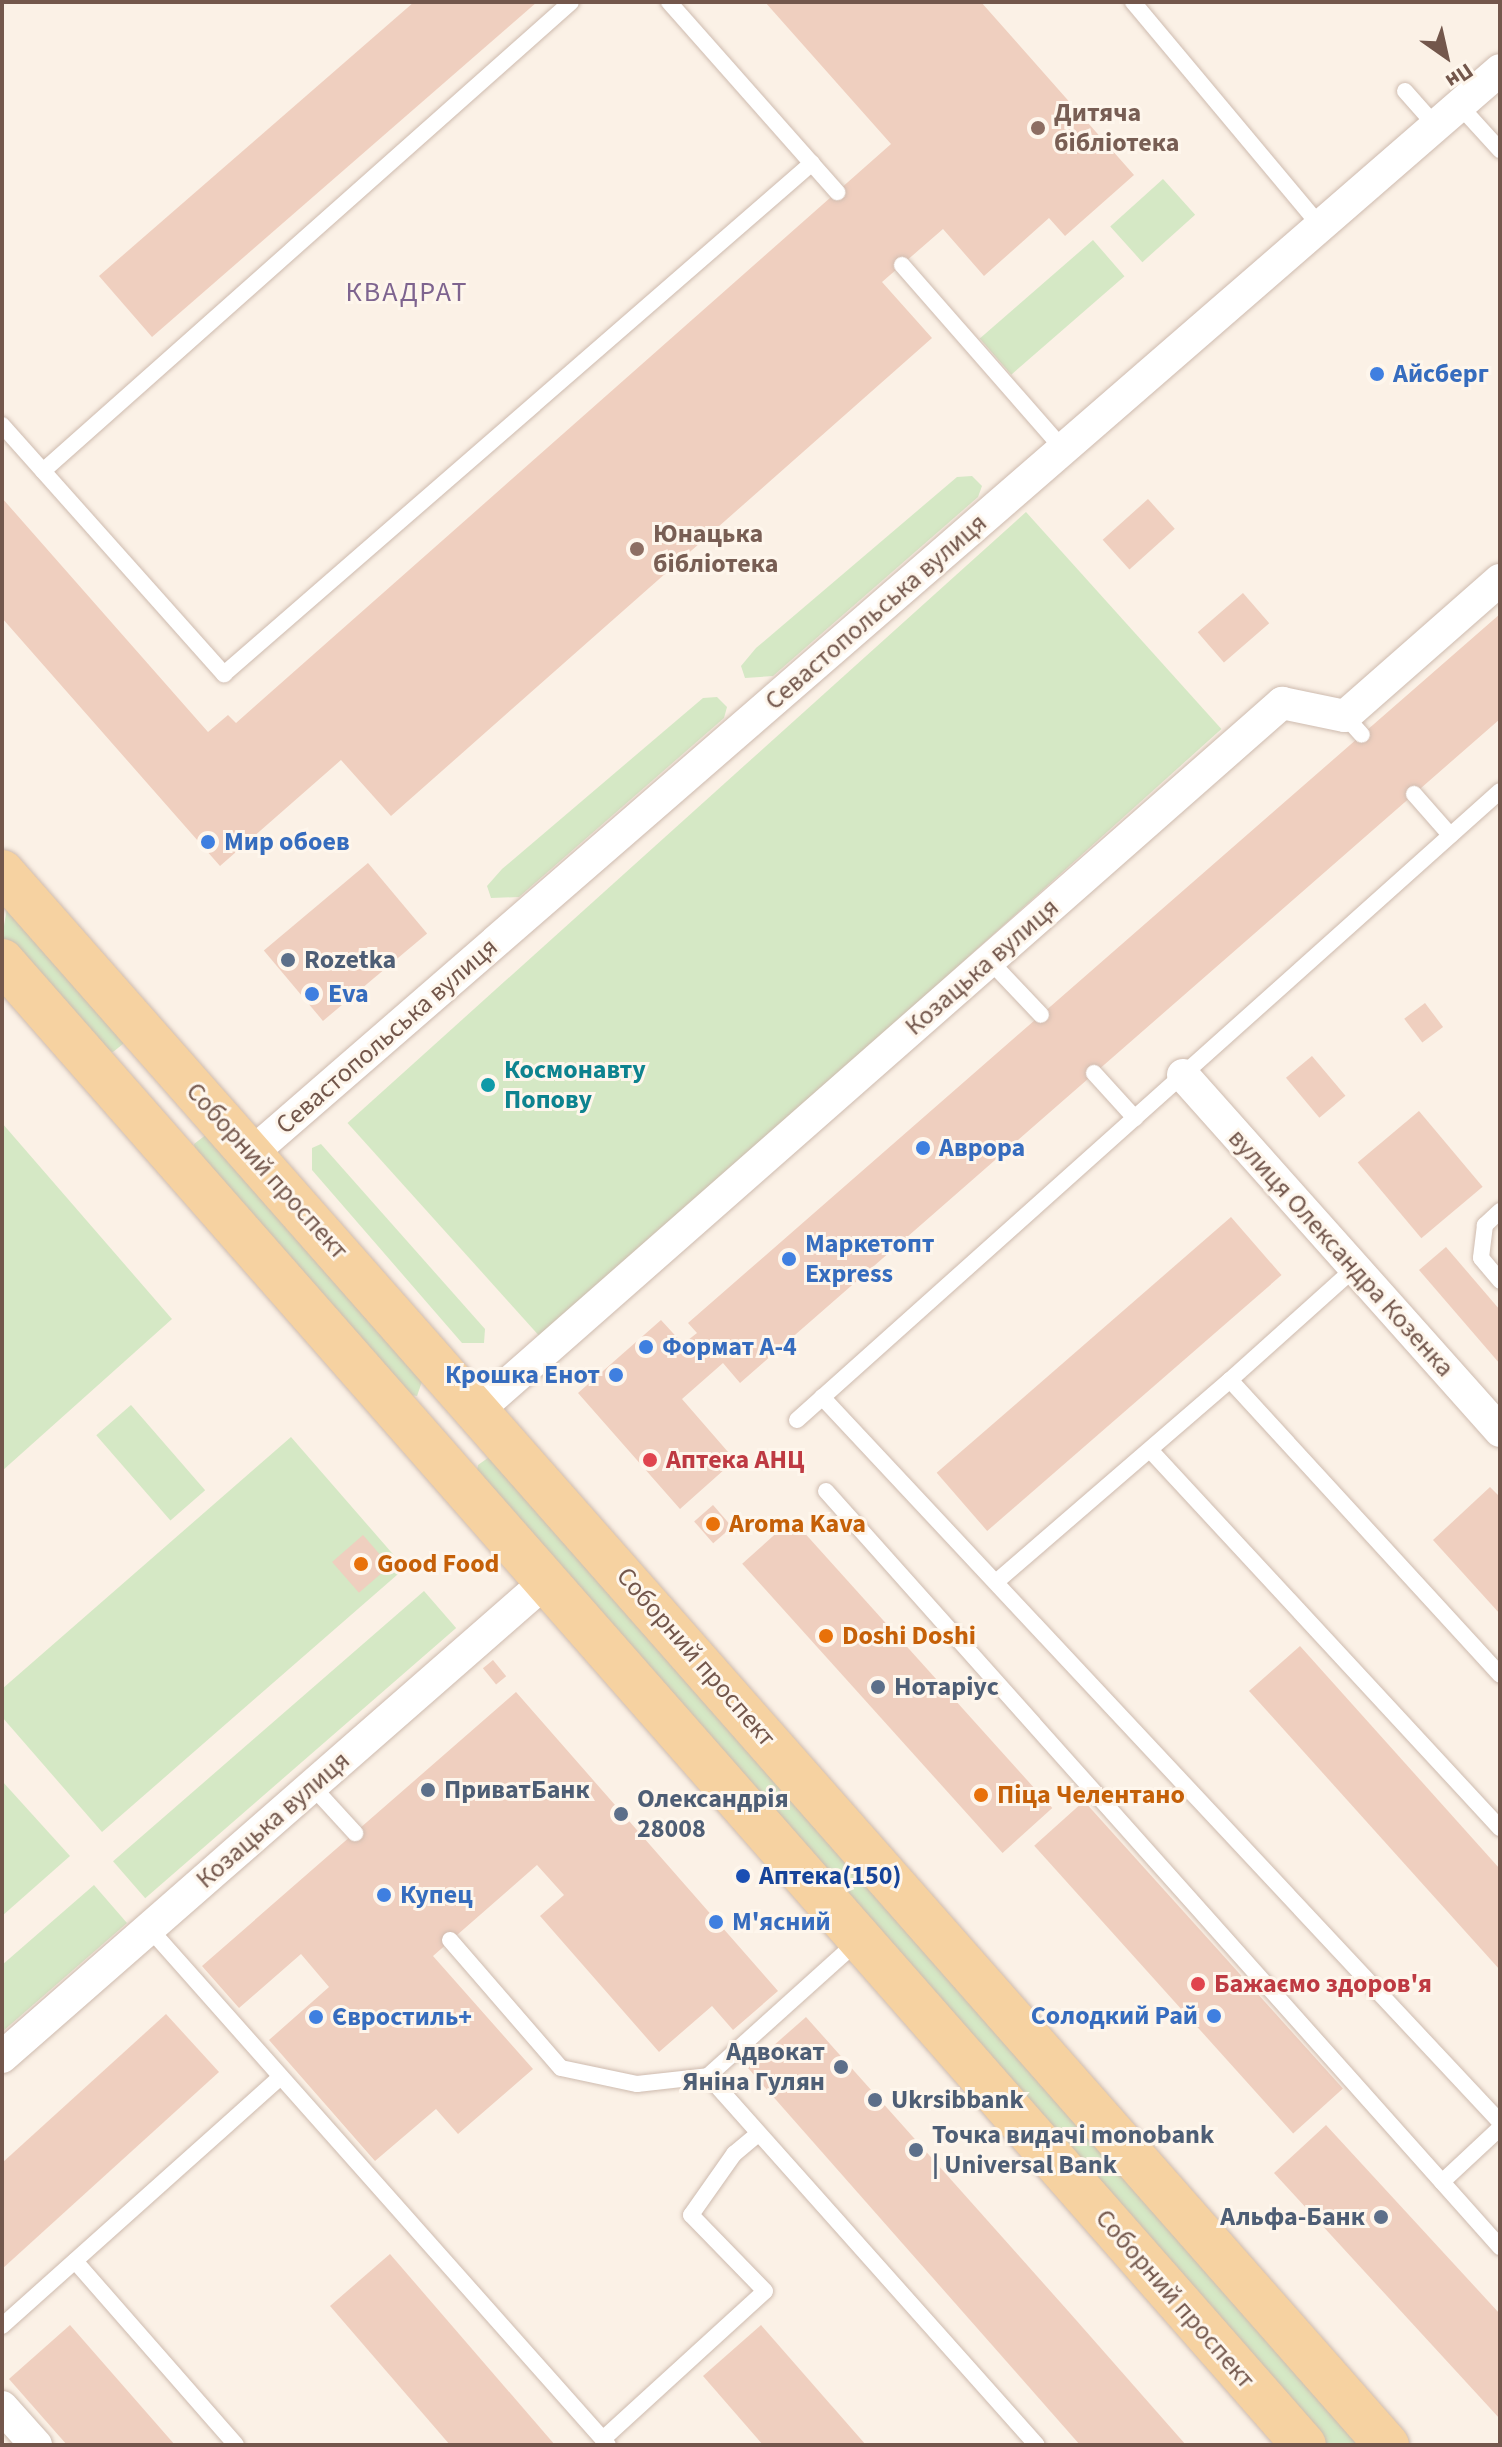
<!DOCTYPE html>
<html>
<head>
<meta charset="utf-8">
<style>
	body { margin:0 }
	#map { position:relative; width:1502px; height:2447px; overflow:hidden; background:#fbf1e6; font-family:"Source Sans 3",sans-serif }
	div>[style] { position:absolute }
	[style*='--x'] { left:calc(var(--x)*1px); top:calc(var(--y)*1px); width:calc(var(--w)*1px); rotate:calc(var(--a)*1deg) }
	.green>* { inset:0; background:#d5e8c5; transform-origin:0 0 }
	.building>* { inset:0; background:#efcfbf; transform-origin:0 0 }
	.roads { filter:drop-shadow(0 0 2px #cebbaf) drop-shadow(0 0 2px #cebbaf) }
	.lane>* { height:16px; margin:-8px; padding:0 8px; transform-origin:8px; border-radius:8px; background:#fff }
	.street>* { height:32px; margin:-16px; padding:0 16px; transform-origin:16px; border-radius:16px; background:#fff }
	.primary>* { height:44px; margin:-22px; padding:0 22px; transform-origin:22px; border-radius:22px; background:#f6d2a1 }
	.dots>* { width:22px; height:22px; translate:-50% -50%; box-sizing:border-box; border:4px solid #fef6ec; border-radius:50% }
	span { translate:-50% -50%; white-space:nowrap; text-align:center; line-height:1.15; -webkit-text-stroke:6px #fef6ec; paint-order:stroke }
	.education-label { font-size:26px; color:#785e54; font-weight:700 }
	.left { translate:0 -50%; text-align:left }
	.shop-label { font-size:26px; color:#366cbe; font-weight:700 }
	.right { translate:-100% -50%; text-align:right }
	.street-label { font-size:26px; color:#73574c }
	.service-label { font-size:26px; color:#4e5e75; font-weight:700 }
	.culture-label { font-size:26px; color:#0d838f; font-weight:700 }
	.health-label { font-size:26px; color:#be3a42; font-weight:700 }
	.food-label { font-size:26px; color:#c56008; font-weight:700 }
	.transit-label { font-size:26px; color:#164399; font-weight:700 }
	.neighbourhood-label { font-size:28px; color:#7e648f; letter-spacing:2px }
	.frame { position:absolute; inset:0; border:4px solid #73574c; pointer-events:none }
	.north { position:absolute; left:1406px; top:16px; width:80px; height:80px; -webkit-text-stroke:6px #fef6ec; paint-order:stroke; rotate:146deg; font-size:22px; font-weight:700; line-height:32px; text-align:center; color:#73574c }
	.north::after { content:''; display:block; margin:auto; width:28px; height:36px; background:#73574c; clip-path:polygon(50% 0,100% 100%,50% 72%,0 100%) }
</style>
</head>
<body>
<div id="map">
	<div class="green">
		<div style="left:1163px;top:179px;width:48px;height:71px;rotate:48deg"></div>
		<div style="left:1093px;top:240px;width:48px;height:150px;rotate:49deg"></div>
		<div style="clip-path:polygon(972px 476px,982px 486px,978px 497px,773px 676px,745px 678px,741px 666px,756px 648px,957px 477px)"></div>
		<div style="left:1026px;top:512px;width:292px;height:913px;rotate:48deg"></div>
		<div style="clip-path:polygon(717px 697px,727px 707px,724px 718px,519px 897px,491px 898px,487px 886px,502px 869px,703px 698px)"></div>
		<div style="clip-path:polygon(7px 908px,124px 1029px,123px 1044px,113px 1052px,100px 1049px,2px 938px)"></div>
		<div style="clip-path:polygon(2px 1123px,172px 1319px,2px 1471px)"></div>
		<div style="clip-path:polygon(207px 1134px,425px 1373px,417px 1396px,400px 1393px,196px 1158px,194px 1144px)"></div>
		<div style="clip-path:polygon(321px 1144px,485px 1329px,484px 1343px,462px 1343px,312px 1170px,312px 1148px)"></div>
		<div style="left:131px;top:1405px;width:113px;height:46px;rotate:49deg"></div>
		<div style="clip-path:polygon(291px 1437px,405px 1568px,102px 1832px,2px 1717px,2px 1689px)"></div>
		<div style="clip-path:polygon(492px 1455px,1368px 2445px,1328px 2445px,475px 1481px,478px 1465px)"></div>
		<div style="left:424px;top:1591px;width:49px;height:412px;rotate:49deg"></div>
		<div style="clip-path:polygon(2px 1781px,70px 1856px,2px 1916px)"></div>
		<div style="clip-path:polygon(94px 1885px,127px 1923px,2px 2032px,2px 1965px)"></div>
	</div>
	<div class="building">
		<div style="clip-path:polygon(414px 2px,537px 2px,152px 337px,99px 276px)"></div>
		<div style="clip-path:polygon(765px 2px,981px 2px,1134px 175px,1065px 236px,1049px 218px,984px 276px,943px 229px,882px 282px,932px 338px,391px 816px,341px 760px,220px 866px,2px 618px,2px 498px,208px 732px,228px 715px,236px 723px,891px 144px)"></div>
		<div style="left:1148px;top:499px;width:40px;height:61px;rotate:48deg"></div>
		<div style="left:1243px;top:593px;width:40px;height:60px;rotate:49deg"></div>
		<div style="clip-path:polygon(1500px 614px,1500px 719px,740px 1383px,723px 1363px,682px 1399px,735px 1460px,680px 1509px,578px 1393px,661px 1320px,683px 1344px,697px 1333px,688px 1323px)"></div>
		<div style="left:368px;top:863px;width:92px;height:136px;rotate:50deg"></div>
		<div style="left:1425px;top:1003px;width:30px;height:26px;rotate:53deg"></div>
		<div style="left:1312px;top:1056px;width:52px;height:34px;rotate:50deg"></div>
		<div style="left:1419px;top:1111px;width:99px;height:80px;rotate:50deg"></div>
		<div style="left:1231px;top:1217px;width:77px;height:390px;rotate:49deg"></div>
		<div style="clip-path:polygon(1446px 1247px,1500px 1310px,1500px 1364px,1419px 1270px)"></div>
		<div style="clip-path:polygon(1490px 1487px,1500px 1497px,1500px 1614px,1433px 1540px)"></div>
		<div style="left:713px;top:1505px;width:29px;height:25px;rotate:49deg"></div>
		<div style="left:792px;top:1519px;width:389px;height:67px;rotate:48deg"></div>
		<div style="left:363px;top:1535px;width:41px;height:41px;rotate:49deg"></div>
		<div style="clip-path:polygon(1300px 1646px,1500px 1869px,1500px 1970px,1249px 1691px)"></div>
		<div style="left:493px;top:1660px;width:21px;height:13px;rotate:51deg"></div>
		<div style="clip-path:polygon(516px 1692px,778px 1991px,733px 2030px,712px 2006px,659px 2052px,540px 1916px,564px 1895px,537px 1865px,433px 1956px,533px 2069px,458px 2134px,436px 2109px,375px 2161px,269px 2040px,329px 1987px,301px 1954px,239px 2008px,202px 1966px)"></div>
		<div style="left:1084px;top:1801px;width:387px;height:67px;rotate:48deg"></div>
		<div style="clip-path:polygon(166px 2014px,219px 2072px,2px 2269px,2px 2163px)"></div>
		<div style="clip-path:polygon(806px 2017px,1069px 2312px,1186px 2445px,1080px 2445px,748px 2068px)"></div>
		<div style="clip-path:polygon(1326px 2125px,1500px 2314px,1500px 2419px,1274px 2173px)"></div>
		<div style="clip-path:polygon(390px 2254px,555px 2445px,450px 2445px,330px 2306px)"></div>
		<div style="clip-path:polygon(70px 2325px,175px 2445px,67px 2445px,9px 2379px)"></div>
		<div style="clip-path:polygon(761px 2325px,866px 2445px,763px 2445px,703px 2376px)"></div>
	</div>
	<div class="roads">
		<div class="lane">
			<div style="--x:669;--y:2;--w:254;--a:48.5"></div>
			<div style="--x:1133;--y:2;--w:292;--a:50.1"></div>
			<div style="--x:1405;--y:91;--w:47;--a:48.5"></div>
			<div style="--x:1459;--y:105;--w:61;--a:47.7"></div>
			<div style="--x:902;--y:265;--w:244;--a:48.8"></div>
			<div style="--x:2;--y:425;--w:334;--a:48.3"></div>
			<div style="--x:224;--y:674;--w:779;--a:-40.99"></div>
			<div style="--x:43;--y:471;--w:706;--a:-41.61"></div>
			<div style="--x:1345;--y:716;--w:25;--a:48"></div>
			<div style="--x:1414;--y:794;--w:55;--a:48.7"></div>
			<div style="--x:990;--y:961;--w:74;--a:46.6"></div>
			<div style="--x:1094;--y:1073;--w:61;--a:47.7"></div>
			<div style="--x:1500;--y:1211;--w:21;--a:137"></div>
			<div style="--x:1485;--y:1225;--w:33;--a:97"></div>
			<div style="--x:1481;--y:1258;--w:30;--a:50"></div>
			<div style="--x:1230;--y:1380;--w:168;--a:-41.9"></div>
			<div style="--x:822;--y:1397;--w:993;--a:46.92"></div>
			<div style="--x:797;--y:1420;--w:943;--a:-41.82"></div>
			<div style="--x:1151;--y:1451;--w:514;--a:47.21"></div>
			<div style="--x:826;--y:1491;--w:1013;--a:48.28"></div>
			<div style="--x:996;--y:1582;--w:309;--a:-40.8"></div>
			<div style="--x:1230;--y:1380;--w:400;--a:47.5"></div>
			<div style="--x:312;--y:1786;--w:64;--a:47.5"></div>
			<div style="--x:149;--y:1928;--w:691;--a:48.4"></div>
			<div style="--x:450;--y:1940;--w:169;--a:49.1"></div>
			<div style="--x:561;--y:2068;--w:78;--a:11.9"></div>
			<div style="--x:637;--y:2084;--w:71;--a:-6.4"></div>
			<div style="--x:708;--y:2076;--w:494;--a:48.3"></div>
			<div style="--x:708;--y:2076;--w:202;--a:-42"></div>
			<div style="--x:1442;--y:2182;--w:79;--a:-43"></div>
			<div style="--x:75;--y:2261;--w:244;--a:48.8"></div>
			<div style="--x:2;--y:2326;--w:372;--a:-41.8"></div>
			<div style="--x:603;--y:2439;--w:219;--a:-42.4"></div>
			<div style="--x:765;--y:2291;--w:106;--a:-134.2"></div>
			<div style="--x:691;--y:2215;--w:75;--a:-54.8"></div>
			<div style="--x:734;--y:2154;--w:31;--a:-40"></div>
		</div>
		<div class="street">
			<div style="--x:1183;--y:1075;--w:477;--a:48.3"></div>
			<div style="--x:252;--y:1153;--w:1652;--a:-40.95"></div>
			<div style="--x:478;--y:1410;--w:1071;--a:-41.33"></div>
			<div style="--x:1282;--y:703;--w:64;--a:11.7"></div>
			<div style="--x:1345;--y:716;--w:206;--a:-41.3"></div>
			<div style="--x:2;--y:2057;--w:720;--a:-41.17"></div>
			<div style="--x:2;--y:2407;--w:51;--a:48.2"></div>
		</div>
		<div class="primary">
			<div style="--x:2;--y:872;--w:2096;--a:48.64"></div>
			<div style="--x:2;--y:961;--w:1974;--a:48.74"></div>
		</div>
	</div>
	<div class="dots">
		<div style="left:1038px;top:128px;background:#8d6e63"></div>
		<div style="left:1377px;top:374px;background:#3f7fe0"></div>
		<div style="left:637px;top:549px;background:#8d6e63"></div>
		<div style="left:208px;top:842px;background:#3f7fe0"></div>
		<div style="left:288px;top:960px;background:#5c6f8a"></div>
		<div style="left:312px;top:994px;background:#3f7fe0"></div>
		<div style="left:488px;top:1085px;background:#0f9aa8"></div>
		<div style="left:923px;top:1148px;background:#3f7fe0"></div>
		<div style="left:789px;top:1259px;background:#3f7fe0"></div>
		<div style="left:646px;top:1347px;background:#3f7fe0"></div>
		<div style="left:616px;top:1375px;background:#3f7fe0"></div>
		<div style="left:650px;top:1460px;background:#e0444e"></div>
		<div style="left:713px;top:1524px;background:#e8710a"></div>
		<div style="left:361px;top:1564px;background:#e8710a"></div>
		<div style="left:826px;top:1636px;background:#e8710a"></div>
		<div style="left:878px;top:1687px;background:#5c6f8a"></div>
		<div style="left:428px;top:1790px;background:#5c6f8a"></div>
		<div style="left:981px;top:1795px;background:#e8710a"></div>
		<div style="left:621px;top:1814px;background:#5c6f8a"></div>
		<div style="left:743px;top:1876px;background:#1a4fb4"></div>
		<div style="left:384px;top:1895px;background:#3f7fe0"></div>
		<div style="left:716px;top:1922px;background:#3f7fe0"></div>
		<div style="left:1198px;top:1984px;background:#e0444e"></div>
		<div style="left:1214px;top:2016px;background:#3f7fe0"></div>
		<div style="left:316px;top:2017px;background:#3f7fe0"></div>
		<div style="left:841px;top:2067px;background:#5c6f8a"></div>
		<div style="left:875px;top:2100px;background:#5c6f8a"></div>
		<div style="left:916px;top:2150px;background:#5c6f8a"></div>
		<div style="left:1381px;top:2217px;background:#5c6f8a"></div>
	</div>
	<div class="education-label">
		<span class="left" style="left:1054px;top:128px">Дитяча<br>бібліотека</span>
		<span class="left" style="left:653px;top:549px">Юнацька<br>бібліотека</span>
	</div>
	<div class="shop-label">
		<span class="left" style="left:1393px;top:374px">Айсберг</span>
		<span class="left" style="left:224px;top:842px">Мир обоев</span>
		<span class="left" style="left:328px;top:994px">Eva</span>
		<span class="left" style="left:939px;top:1148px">Аврора</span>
		<span class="left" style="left:805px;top:1259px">Маркетопт<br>Express</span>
		<span class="left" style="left:662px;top:1347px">Формат А-4</span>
		<span class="right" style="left:600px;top:1375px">Крошка Енот</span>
		<span class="left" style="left:400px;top:1895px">Купец</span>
		<span class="left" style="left:732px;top:1922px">М'ясний</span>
		<span class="right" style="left:1198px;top:2016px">Солодкий Рай</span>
		<span class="left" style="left:332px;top:2017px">Євростиль+</span>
	</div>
	<div class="street-label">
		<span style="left:876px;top:612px;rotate:-41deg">Севастопольська вулиця</span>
		<span style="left:982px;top:967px;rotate:-41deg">Козацька вулиця</span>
		<span style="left:387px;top:1036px;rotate:-41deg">Севастопольська вулиця</span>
		<span style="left:267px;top:1171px;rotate:48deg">Соборний проспект</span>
		<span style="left:1341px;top:1253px;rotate:48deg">вулиця Олександра Козенка</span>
		<span style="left:696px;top:1657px;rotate:49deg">Соборний проспект</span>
		<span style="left:273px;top:1820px;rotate:-41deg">Козацька вулиця</span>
		<span style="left:1175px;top:2299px;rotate:49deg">Соборний проспект</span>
	</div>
	<div class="service-label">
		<span class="left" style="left:304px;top:960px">Rozetka</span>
		<span class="left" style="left:894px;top:1687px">Нотаріус</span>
		<span class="left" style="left:444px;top:1790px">ПриватБанк</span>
		<span class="left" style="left:637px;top:1814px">Олександрія<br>28008</span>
		<span class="right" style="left:825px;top:2067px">Адвокат<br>Яніна Гулян</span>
		<span class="left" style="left:891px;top:2100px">Ukrsibbank</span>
		<span class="left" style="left:932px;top:2150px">Точка видачі monobank<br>| Universal Bank</span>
		<span class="right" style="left:1365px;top:2217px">Альфа-Банк</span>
	</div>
	<div class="culture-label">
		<span class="left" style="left:504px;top:1085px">Космонавту<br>Попову</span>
	</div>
	<div class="health-label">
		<span class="left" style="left:666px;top:1460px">Аптека АНЦ</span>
		<span class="left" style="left:1214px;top:1984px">Бажаємо здоров'я</span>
	</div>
	<div class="food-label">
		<span class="left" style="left:729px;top:1524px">Aroma Kava</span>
		<span class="left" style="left:377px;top:1564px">Good Food</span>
		<span class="left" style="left:842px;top:1636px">Doshi Doshi</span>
		<span class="left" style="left:997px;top:1795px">Піца Челентано</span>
	</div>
	<div class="transit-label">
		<span class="left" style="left:759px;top:1876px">Аптека(150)</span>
	</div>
	<div class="neighbourhood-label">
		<span style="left:407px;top:292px">КВАДРАТ</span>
	</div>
	<div class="frame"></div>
	<div class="north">Пн</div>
</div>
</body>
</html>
